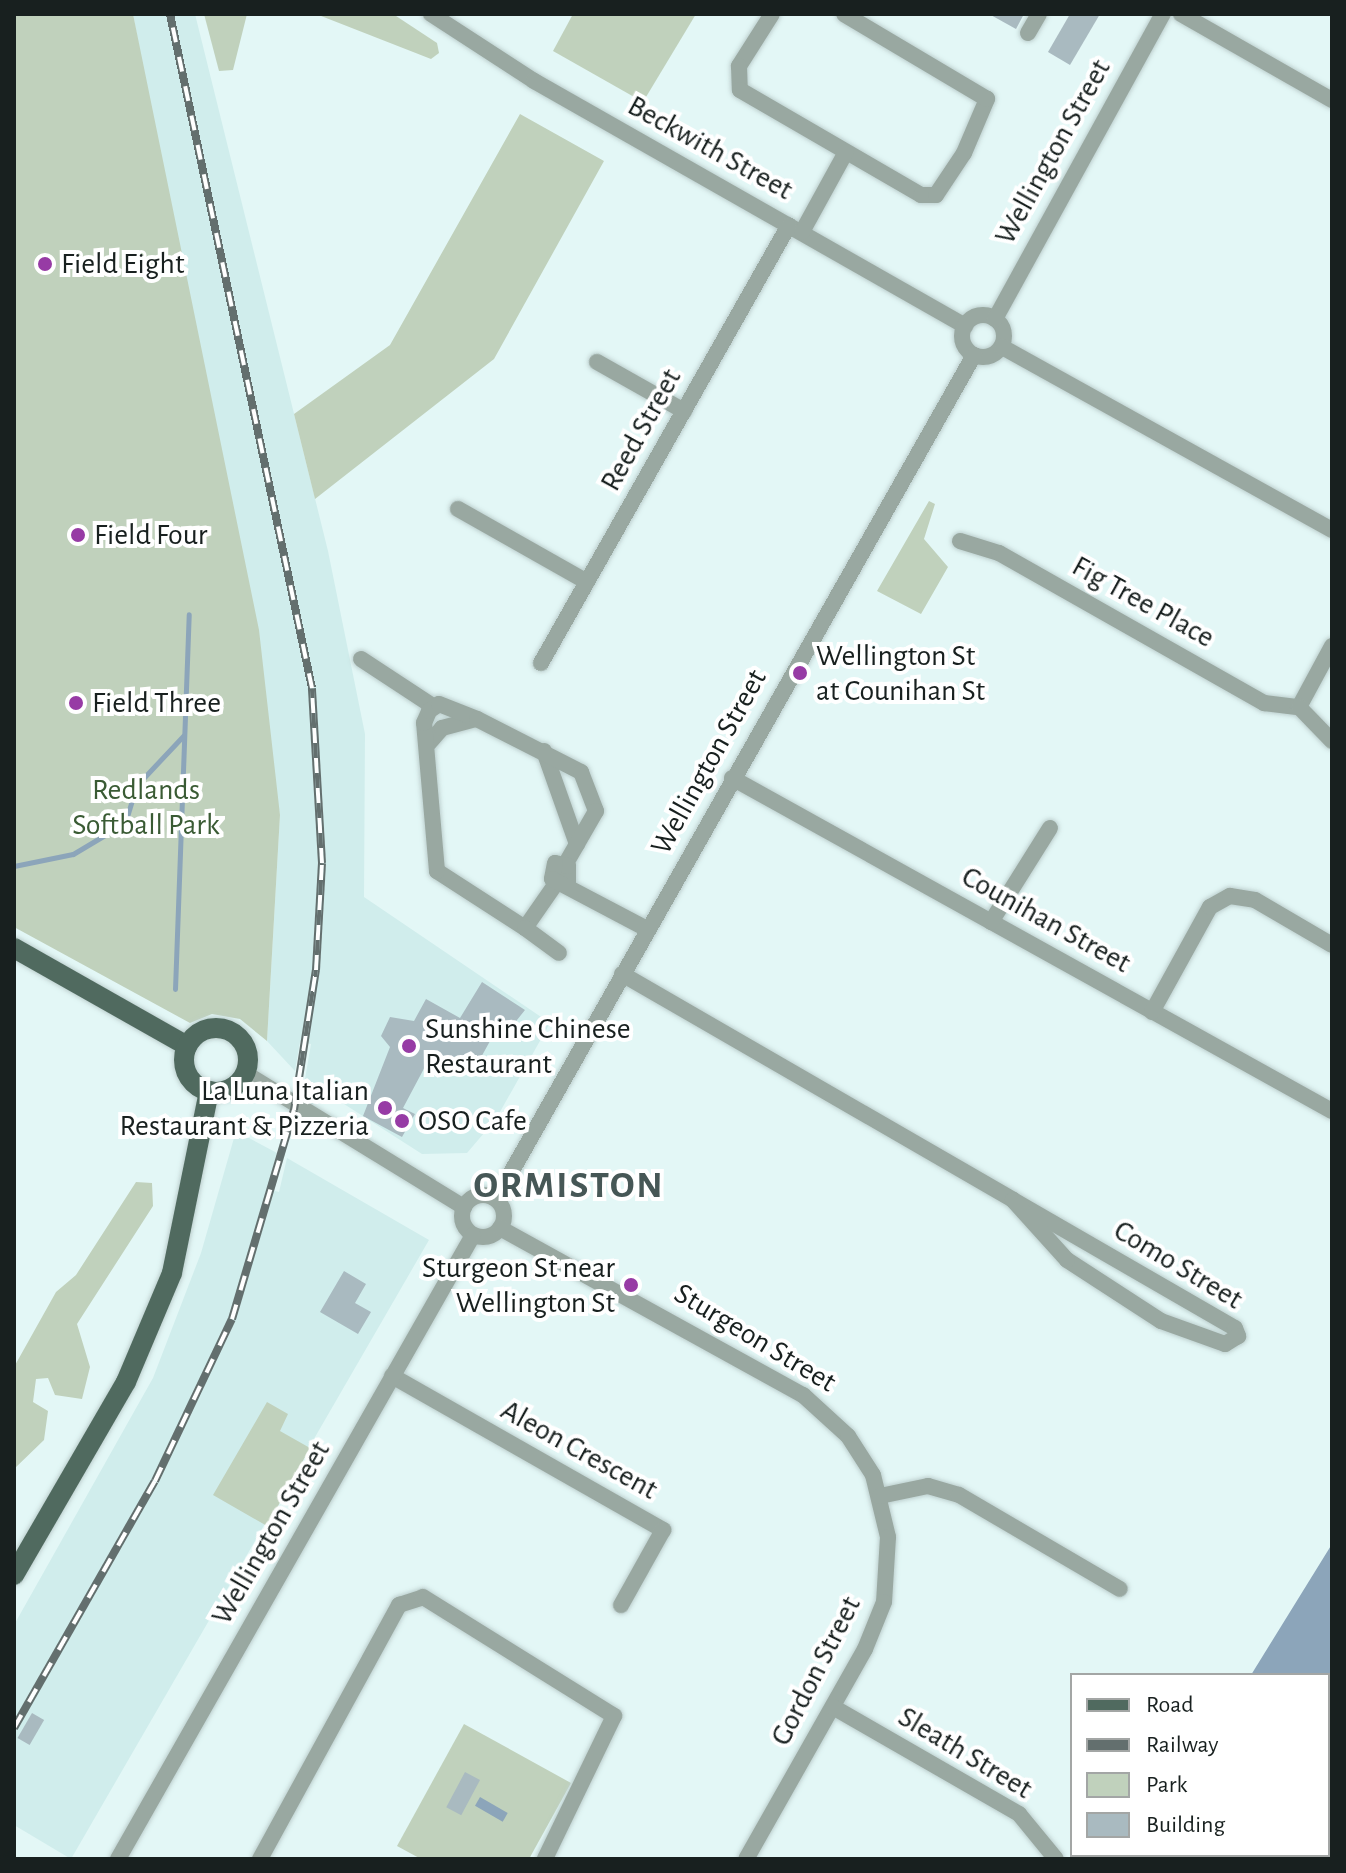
<!DOCTYPE html>
<html>
<head>
<meta charset="utf-8">
<style>
	body { margin:0 }
	#map { position:relative; width:1346px; height:1873px; overflow:hidden; background:#e3f7f6; font-family:"Alegreya Sans",sans-serif }
	div>[style] { position:absolute }
	[style*='--x'] { left:calc(var(--x)*1px); top:calc(var(--y)*1px); width:calc(var(--w)*1px); rotate:calc(var(--a)*1deg) }
	.built>* { inset:0; background:#d0edec }
	.green>* { inset:0; background:#c0d1bc }
	.water>* { inset:0; background:#8ca5ba; transform-origin:0 0 }
	.stream>* { height:5px; margin:-2.5px; padding:0 2.5px; transform-origin:2.5px; border-radius:2.5px; background:#8ca5ba }
	.building>* { inset:0; background:#a9bac0; transform-origin:0 0 }
	.roads { filter:drop-shadow(0 0 2px #bed0cf) drop-shadow(0 0 2px #bed0cf) }
	.minor>* { height:16px; margin:-8px; padding:0 8px; transform-origin:8px; border-radius:8px; background:#99a8a1 }
	.minor>.ring { margin:-8px; padding:0; box-sizing:content-box; background:none; border:16px solid #99a8a1; border-radius:50% }
	.major>* { height:20px; margin:-10px; padding:0 10px; transform-origin:10px; border-radius:10px; background:#506a5f }
	.major>.ring { margin:-10px; padding:0; box-sizing:content-box; background:none; border:20px solid #506a5f; border-radius:50% }
	.rail>* { height:8px; margin-top:-4px; transform-origin:0; background:repeating-linear-gradient(90deg,#fff 0 15px,#636f6e 0 30px); box-sizing:border-box; border-block:2px solid #636f6e }
	.dots>* { width:22px; height:22px; translate:-50% -50%; box-sizing:border-box; border:4px solid #fff; border-radius:50% }
	span { translate:-50% -50%; white-space:nowrap; text-align:center; line-height:1.15; -webkit-text-stroke:8px #fff; paint-order:stroke }
	.street-label { font-size:30px; color:#18201f }
	.poi-label { font-size:30px; color:#18201f }
	.left { translate:0 -50%; text-align:left }
	.right { translate:-100% -50%; text-align:right }
	.park-label { font-size:30px; color:#3a5b34 }
	.district-label { font-size:38px; color:#465756; font-weight:700; letter-spacing:2px }
	.frame { position:absolute; inset:0; border:16px solid #18201f; pointer-events:none }
	.legend { position:absolute; left:1070px; top:1673px; width:260px; height:184px; box-sizing:border-box; background:#fff; border:2px solid #a3a6a5; margin:0; padding:10px 14px; list-style:none; font-size:24px; color:#18201f }
	.legend li { display:flex; align-items:center; gap:16px; height:40px }
	.legend b { width:40px; border:2px solid #a3a6a5 }
</style>
</head>
<body>
<div id="map">
	<div class="built">
		<div style="clip-path:polygon(133px 14px,195px 14px,328px 551px,365px 734px,364px 897px,550px 1023px,496px 1119px,467px 1153px,422px 1154px,305px 1079px,311px 1044px,300px 1042px,295px 1071px,267px 1041px,280px 815px)"></div>
		<div style="clip-path:polygon(236px 1131px,277px 1153px,268px 1189px,279px 1192px,287px 1158px,429px 1240px,71px 1859px,14px 1825px,14px 1625px,153px 1378px,201px 1253px)"></div>
	</div>
	<div class="green">
		<div style="clip-path:polygon(14px 14px,133px 14px,259px 630px,280px 815px,267px 1041px,240px 1019px,212px 1014px,190px 1023px,14px 927px)"></div>
		<div style="clip-path:polygon(204px 14px,247px 14px,233px 70px,219px 71px)"></div>
		<div style="clip-path:polygon(316px 14px,393px 14px,437px 43px,439px 53px,431px 59px)"></div>
		<div style="clip-path:polygon(573px 14px,696px 14px,643px 102px,553px 51px)"></div>
		<div style="clip-path:polygon(520px 114px,604px 161px,494px 359px,315px 499px,294px 414px,390px 345px)"></div>
		<div style="clip-path:polygon(929px 501px,935px 504px,924px 539px,948px 567px,921px 614px,877px 591px)"></div>
		<div style="clip-path:polygon(136px 1182px,152px 1183px,153px 1206px,77px 1324px,90px 1367px,82px 1399px,55px 1395px,48px 1378px,36px 1379px,33px 1402px,48px 1411px,44px 1440px,14px 1469px,14px 1367px,56px 1292px,76px 1275px)"></div>
		<div style="clip-path:polygon(267px 1402px,288px 1414px,280px 1431px,310px 1448px,267px 1526px,213px 1495px)"></div>
		<div style="clip-path:polygon(464px 1724px,571px 1783px,529px 1859px,421px 1859px,397px 1846px)"></div>
	</div>
	<div class="water">
		<div style="clip-path:polygon(1332px 1544px,1332px 1859px,1220px 1859px,1328px 1855px,1328px 1675px,1251px 1675px)"></div>
		<div style="left:480px;top:1797px;width:32px;height:10px;rotate:30deg"></div>
	</div>
	<div class="stream">
		<div style="--x:14;--y:866;--w:60;--a:-11.5"></div>
		<div style="--x:73;--y:854;--w:61;--a:-30.8"></div>
		<div style="--x:125;--y:823;--w:39;--a:-73"></div>
		<div style="--x:136;--y:786;--w:69;--a:-46.8"></div>
		<div style="--x:175;--y:989;--w:375;--a:-87.9"></div>
	</div>
	<div class="building">
		<div style="clip-path:polygon(989px 14px,1024px 14px,1016px 29px)"></div>
		<div style="clip-path:polygon(1070px 14px,1100px 14px,1070px 65px,1048px 52px)"></div>
		<div style="clip-path:polygon(482px 982px,525px 1010px,509px 1030px,500px 1023px,474px 1070px,448px 1056px,441px 1068px,428px 1061px,403px 1108px,415px 1114px,402px 1137px,363px 1116px,390px 1047px,381px 1036px,390px 1017px,414px 1021px,426px 999px,460px 1018px)"></div>
		<div style="clip-path:polygon(344px 1271px,366px 1284px,355px 1303px,371px 1312px,358px 1334px,320px 1312px)"></div>
		<div style="left:32px;top:1713px;width:14px;height:29px;rotate:30deg"></div>
		<div style="left:465px;top:1772px;width:17px;height:40px;rotate:28deg"></div>
	</div>
	<div class="roads">
		<div class="minor">
			<div style="--x:431;--y:14;--w:123;--a:33"></div>
			<div style="--x:534;--y:81;--w:496;--a:29.6"></div>
			<div style="--x:772;--y:14;--w:62;--a:122.4"></div>
			<div style="--x:739;--y:66;--w:24;--a:88"></div>
			<div style="--x:740;--y:90;--w:209;--a:30.1"></div>
			<div style="--x:921;--y:195;--w:15;--a:0"></div>
			<div style="--x:936;--y:195;--w:50;--a:-56.3"></div>
			<div style="--x:964;--y:153;--w:59;--a:-66.9"></div>
			<div style="--x:987;--y:99;--w:166;--a:-149.3"></div>
			<div style="--x:1181;--y:14;--w:174;--a:29.7"></div>
			<div style="--x:1028;--y:33;--w:22;--a:-60"></div>
			<div style="--x:802;--y:232;--w:91;--a:-61.2"></div>
			<div class="ring" style="left:962px;top:315px;width:26px;height:26px"></div>
			<div style="--x:995;--y:319;--w:348;--a:-61.2"></div>
			<div style="--x:1002;--y:347;--w:377;--a:29"></div>
			<div style="--x:597;--y:362;--w:100;--a:29.4"></div>
			<div style="--x:458;--y:509;--w:148;--a:29.5"></div>
			<div style="--x:960;--y:541;--w:41;--a:17.1"></div>
			<div style="--x:999;--y:553;--w:305;--a:29.5"></div>
			<div style="--x:1264;--y:703;--w:35;--a:7"></div>
			<div style="--x:1332;--y:646;--w:69;--a:118.4"></div>
			<div style="--x:1299;--y:707;--w:47;--a:45.9"></div>
			<div style="--x:361;--y:659;--w:87;--a:33.3"></div>
			<div style="--x:541;--y:663;--w:503;--a:-60.48"></div>
			<div style="--x:429;--y:743;--w:20;--a:-49"></div>
			<div style="--x:442;--y:728;--w:34;--a:-15"></div>
			<div style="--x:544;--y:751;--w:99;--a:70.5"></div>
			<div style="--x:732;--y:778;--w:686;--a:29.03"></div>
			<div style="--x:557;--y:882;--w:56;--a:124.8"></div>
			<div style="--x:525;--y:928;--w:105;--a:-147.1"></div>
			<div style="--x:437;--y:871;--w:149;--a:-95"></div>
			<div style="--x:424;--y:723;--w:13;--a:-67"></div>
			<div style="--x:429;--y:711;--w:12;--a:-35"></div>
			<div style="--x:439;--y:704;--w:41;--a:21.5"></div>
			<div style="--x:477;--y:719;--w:117;--a:27"></div>
			<div style="--x:581;--y:772;--w:42;--a:69"></div>
			<div style="--x:596;--y:811;--w:62;--a:119.9"></div>
			<div style="--x:568;--y:882;--w:16;--a:-90"></div>
			<div style="--x:568;--y:866;--w:13;--a:-167"></div>
			<div style="--x:555;--y:863;--w:16;--a:101"></div>
			<div style="--x:552;--y:879;--w:107;--a:27.8"></div>
			<div style="--x:991;--y:922;--w:111;--a:-57.9"></div>
			<div style="--x:525;--y:928;--w:42;--a:36.3"></div>
			<div style="--x:622;--y:974;--w:452;--a:30"></div>
			<div style="--x:1013;--y:1200;--w:256;--a:30"></div>
			<div style="--x:1235;--y:1328;--w:9;--a:69"></div>
			<div style="--x:1238;--y:1336;--w:15;--a:148"></div>
			<div style="--x:1225;--y:1344;--w:68;--a:-160.2"></div>
			<div style="--x:1161;--y:1321;--w:112;--a:-147"></div>
			<div style="--x:1067;--y:1260;--w:81;--a:-132"></div>
			<div style="--x:1152;--y:1012;--w:120;--a:-61.1"></div>
			<div style="--x:1210;--y:907;--w:23;--a:-29"></div>
			<div style="--x:1230;--y:896;--w:25;--a:9"></div>
			<div style="--x:1255;--y:900;--w:89;--a:30.3"></div>
			<div style="--x:245;--y:1073;--w:257;--a:31.5"></div>
			<div class="ring" style="left:462px;top:1195px;width:26px;height:26px"></div>
			<div style="--x:496;--y:1199;--w:970;--a:-60.47"></div>
			<div style="--x:500;--y:1228;--w:346;--a:28.9"></div>
			<div style="--x:803;--y:1395;--w:61;--a:42.3"></div>
			<div style="--x:848;--y:1436;--w:46;--a:57.3"></div>
			<div style="--x:873;--y:1475;--w:64;--a:76.4"></div>
			<div style="--x:888;--y:1537;--w:65;--a:93.5"></div>
			<div style="--x:884;--y:1602;--w:51;--a:112"></div>
			<div style="--x:865;--y:1649;--w:241;--a:119.5"></div>
			<div style="--x:392;--y:1376;--w:312;--a:29.6"></div>
			<div style="--x:663;--y:1530;--w:86;--a:119.2"></div>
			<div style="--x:880;--y:1496;--w:49;--a:-11.8"></div>
			<div style="--x:928;--y:1486;--w:32;--a:16"></div>
			<div style="--x:959;--y:1495;--w:186;--a:30.3"></div>
			<div style="--x:833;--y:1707;--w:215;--a:29.9"></div>
			<div style="--x:1019;--y:1814;--w:58;--a:50.6"></div>
			<div style="--x:118;--y:1859;--w:718;--a:-60.36"></div>
			<div style="--x:260;--y:1859;--w:290;--a:-61.3"></div>
			<div style="--x:399;--y:1605;--w:25;--a:-18"></div>
			<div style="--x:423;--y:1597;--w:225;--a:31.9"></div>
			<div style="--x:614;--y:1716;--w:159;--a:115.8"></div>
		</div>
		<div class="major">
			<div style="--x:14;--y:948;--w:199;--a:29.5"></div>
			<div class="ring" style="left:184px;top:1028px;width:44px;height:44px"></div>
			<div style="--x:14;--y:1575;--w:223;--a:-59.9"></div>
			<div style="--x:126;--y:1382;--w:118;--a:-67.1"></div>
			<div style="--x:172;--y:1273;--w:186;--a:-78.5"></div>
		</div>
	</div>
	<div class="rail">
		<div style="--x:14;--y:1728;--w:284;--a:-60.3"></div>
		<div style="--x:155;--y:1481;--w:179;--a:-64.6"></div>
		<div style="--x:232;--y:1319;--w:218;--a:-73.5"></div>
		<div style="--x:294;--y:1110;--w:142;--a:-81.1"></div>
		<div style="--x:316;--y:970;--w:107;--a:-86.8"></div>
		<div style="--x:322;--y:863;--w:175;--a:-93.3"></div>
		<div style="--x:312;--y:688;--w:689;--a:-101.9"></div>
	</div>
	<div class="dots">
		<div style="left:45px;top:264px;background:#973ba5"></div>
		<div style="left:78px;top:535px;background:#973ba5"></div>
		<div style="left:800px;top:673px;background:#973ba5"></div>
		<div style="left:76px;top:703px;background:#973ba5"></div>
		<div style="left:409px;top:1046px;background:#973ba5"></div>
		<div style="left:385px;top:1108px;background:#973ba5"></div>
		<div style="left:402px;top:1121px;background:#973ba5"></div>
		<div style="left:631px;top:1285px;background:#973ba5"></div>
	</div>
	<div class="street-label">
		<span style="left:710px;top:148px;rotate:29deg">Beckwith Street</span>
		<span style="left:1053px;top:152px;rotate:-61deg">Wellington Street</span>
		<span style="left:641px;top:430px;rotate:-61deg">Reed Street</span>
		<span style="left:1143px;top:602px;rotate:29deg">Fig Tree Place</span>
		<span style="left:709px;top:762px;rotate:-61deg">Wellington Street</span>
		<span style="left:1046px;top:920px;rotate:29deg">Counihan Street</span>
		<span style="left:1178px;top:1265px;rotate:31deg">Como Street</span>
		<span style="left:755px;top:1338px;rotate:31deg">Sturgeon Street</span>
		<span style="left:579px;top:1450px;rotate:29deg">Aleon Crescent</span>
		<span style="left:271px;top:1533px;rotate:-60deg">Wellington Street</span>
		<span style="left:816px;top:1671px;rotate:-63deg">Gordon Street</span>
		<span style="left:965px;top:1753px;rotate:31deg">Sleath Street</span>
	</div>
	<div class="poi-label">
		<span class="left" style="left:61px;top:264px">Field Eight</span>
		<span class="left" style="left:94px;top:535px">Field Four</span>
		<span class="left" style="left:816px;top:673px">Wellington St<br>at Counihan St</span>
		<span class="left" style="left:92px;top:703px">Field Three</span>
		<span class="left" style="left:425px;top:1046px">Sunshine Chinese<br>Restaurant</span>
		<span class="right" style="left:369px;top:1108px">La Luna Italian<br>Restaurant &amp; Pizzeria</span>
		<span class="left" style="left:418px;top:1121px">OSO Cafe</span>
		<span class="right" style="left:615px;top:1285px">Sturgeon St near<br>Wellington St</span>
	</div>
	<div class="park-label">
		<span style="left:146px;top:807px">Redlands<br>Softball Park</span>
	</div>
	<div class="district-label">
		<span style="left:569px;top:1187px">ORMISTON</span>
	</div>
	<div class="frame"></div>
	<ul class="legend">
	<li><b style="height:10px;background:#506a5f"></b>Road</li>
	<li><b style="height:10px;background:#636f6e"></b>Railway</li>
	<li><b style="height:22px;background:#c0d1bc"></b>Park</li>
	<li><b style="height:22px;background:#a9bac0"></b>Building</li>
	</ul>
</div>
</body>
</html>
